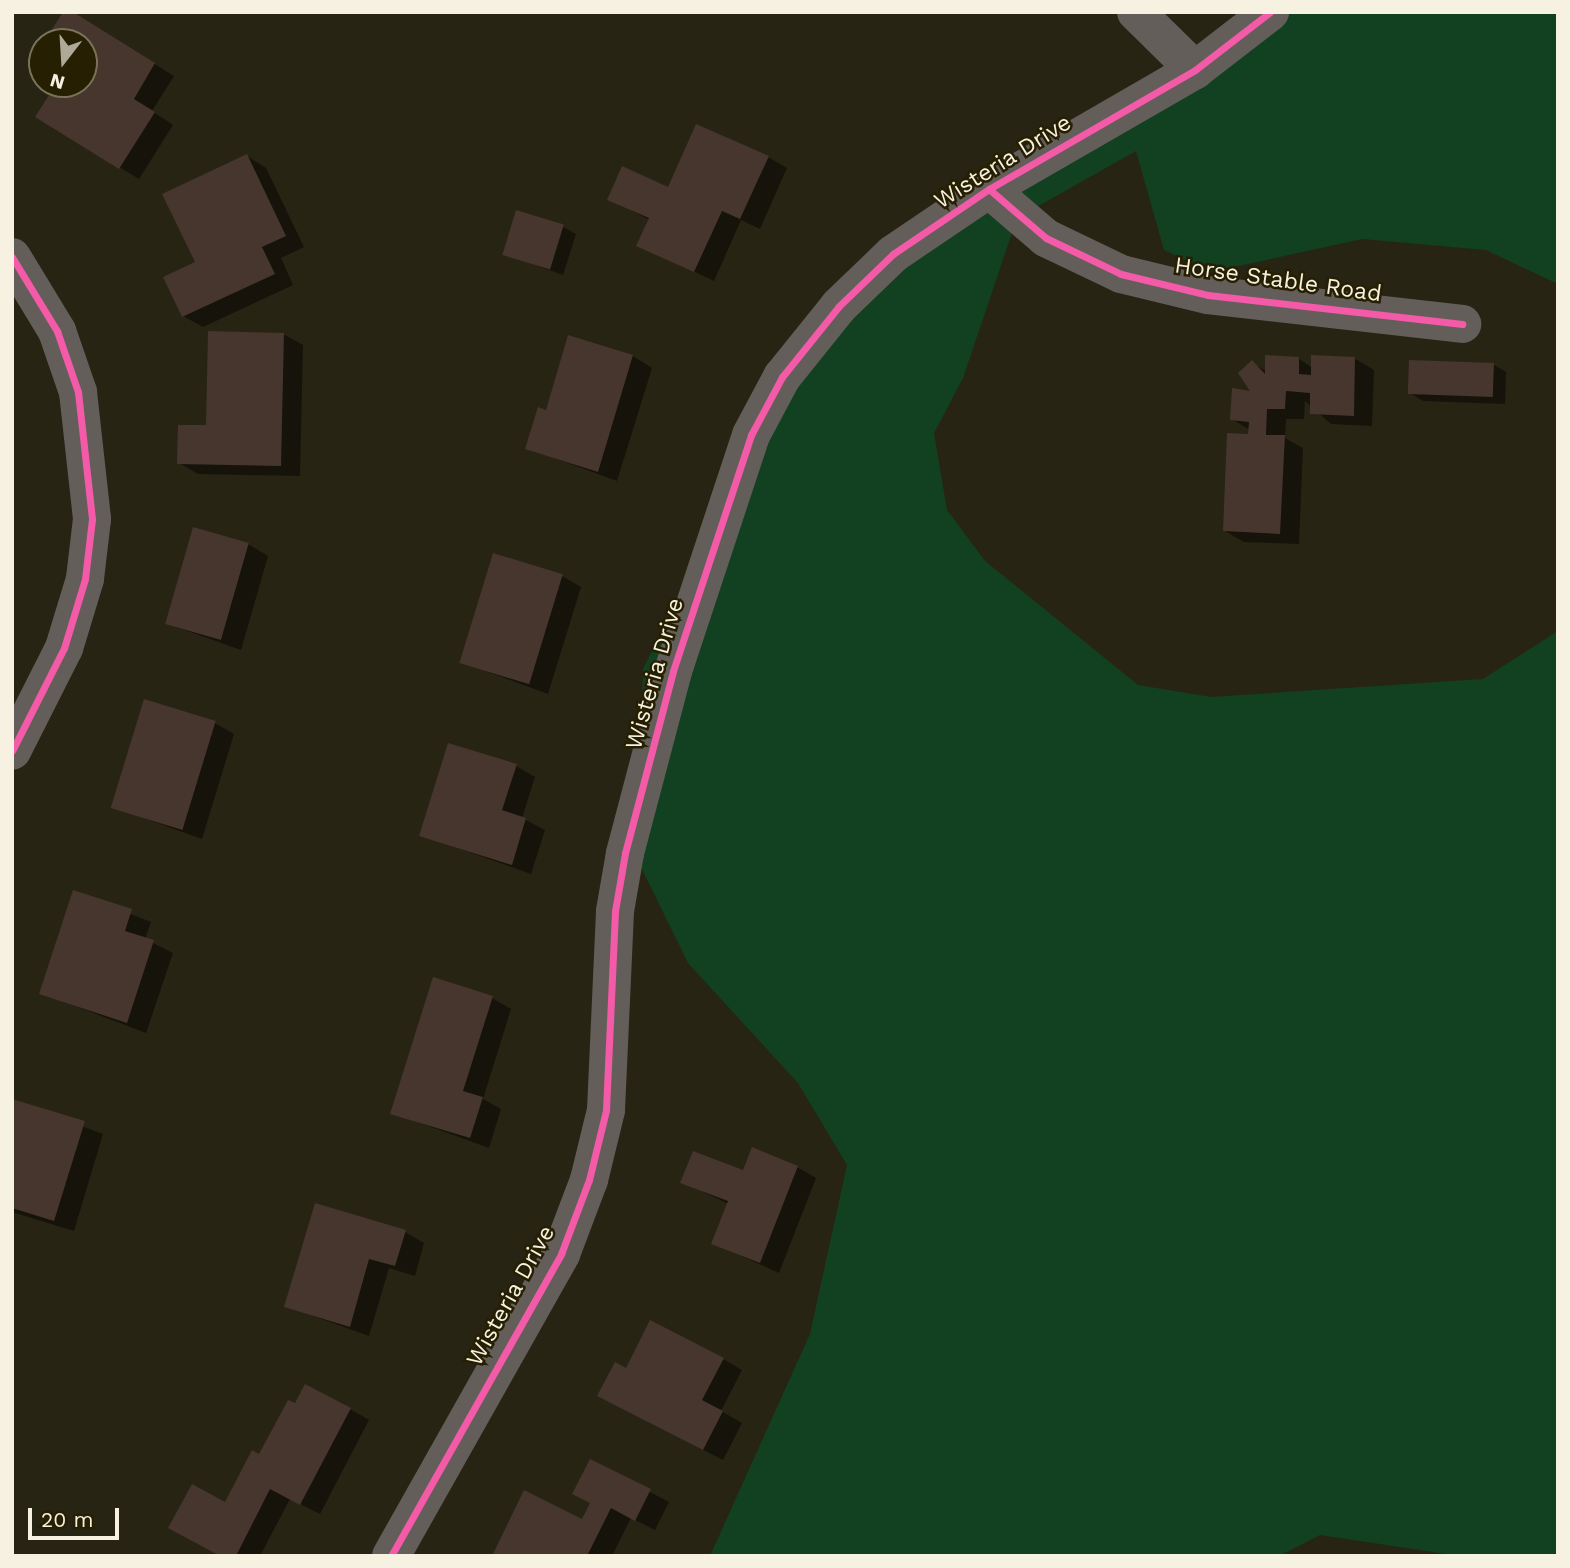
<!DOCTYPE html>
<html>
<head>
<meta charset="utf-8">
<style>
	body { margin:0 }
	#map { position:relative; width:1570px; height:1568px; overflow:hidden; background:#282413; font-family:"Work Sans",sans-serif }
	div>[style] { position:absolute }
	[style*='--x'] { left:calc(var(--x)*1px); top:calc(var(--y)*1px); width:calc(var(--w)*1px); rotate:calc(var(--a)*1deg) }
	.green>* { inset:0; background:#124122 }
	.shadow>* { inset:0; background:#0007 }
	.building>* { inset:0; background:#46362e; transform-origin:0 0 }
	.minor>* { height:38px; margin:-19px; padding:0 19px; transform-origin:19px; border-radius:19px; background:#645e5a }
	.cycleway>* { height:7px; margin:-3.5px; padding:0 3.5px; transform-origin:3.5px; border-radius:3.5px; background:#f35aa7 }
	span { translate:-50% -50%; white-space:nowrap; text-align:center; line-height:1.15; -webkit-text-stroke:5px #261f02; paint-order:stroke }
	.street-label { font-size:23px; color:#f6f1e0 }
	.frame { position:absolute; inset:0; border:14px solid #f6f1e0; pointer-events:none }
	.north { position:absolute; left:28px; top:28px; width:70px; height:70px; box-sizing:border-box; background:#261f02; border:2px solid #79735b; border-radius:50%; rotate:197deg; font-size:19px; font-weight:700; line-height:28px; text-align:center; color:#f6f1e0 }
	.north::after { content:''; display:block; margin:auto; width:24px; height:32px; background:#aea998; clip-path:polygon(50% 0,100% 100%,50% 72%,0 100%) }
	.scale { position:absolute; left:28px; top:1508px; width:91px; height:32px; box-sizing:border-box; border:4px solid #f6f1e0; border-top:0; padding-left:9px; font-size:21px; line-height:24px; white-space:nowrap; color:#f6f1e0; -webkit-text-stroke:5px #261f02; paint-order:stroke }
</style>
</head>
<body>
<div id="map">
	<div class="green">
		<div style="clip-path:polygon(1248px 12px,1558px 12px,1558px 284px,1486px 250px,1362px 239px,1211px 272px,1164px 250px,1136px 151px,1017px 218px,963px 378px,934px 433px,947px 510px,985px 561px,1138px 685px,1211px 697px,1483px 679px,1558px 631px,1558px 1556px,1460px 1556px,1320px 1535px,1279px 1556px,710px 1556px,810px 1334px,847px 1165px,798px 1083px,688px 963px,638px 861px,643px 669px,783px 384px,848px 277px)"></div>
	</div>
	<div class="shadow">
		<div style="clip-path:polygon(85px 21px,174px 76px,152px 111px,173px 125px,139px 179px,38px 117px,58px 84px,84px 84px,84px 42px,47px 42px)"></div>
		<div style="clip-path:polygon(247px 156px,266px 168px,304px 247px,281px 258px,293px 285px,203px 327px,183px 316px,197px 263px)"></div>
		<div style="clip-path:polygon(768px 157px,787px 168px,760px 229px,741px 220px,714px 281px,638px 245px,650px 220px,609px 199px,669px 189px)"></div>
		<div style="clip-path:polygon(563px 227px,576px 234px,563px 275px,505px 254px)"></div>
		<div style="clip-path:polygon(283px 334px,303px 345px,300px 476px,198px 474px,179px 463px)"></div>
		<div style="clip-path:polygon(633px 356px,652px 368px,617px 481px,527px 448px,547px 412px)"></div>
		<div style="clip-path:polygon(1354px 358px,1374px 370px,1372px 426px,1331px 424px,1305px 401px,1304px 419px,1286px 419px,1285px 438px,1303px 448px,1299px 544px,1244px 542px,1225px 531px,1250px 430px,1232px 419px,1253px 393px,1252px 363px,1266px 371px,1299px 359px,1313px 368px)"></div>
		<div style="clip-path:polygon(1494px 365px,1506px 372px,1505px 404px,1423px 401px,1410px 393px)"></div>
		<div style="clip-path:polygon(248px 544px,268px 556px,241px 650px,168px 624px)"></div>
		<div style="clip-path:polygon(562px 576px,581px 587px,548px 694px,461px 662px)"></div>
		<div style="clip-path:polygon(215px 723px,234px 734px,202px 839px,113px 807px)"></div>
		<div style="clip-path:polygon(516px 766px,535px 777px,522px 818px,545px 830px,531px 874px,421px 835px)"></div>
		<div style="clip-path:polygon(74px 892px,151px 922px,145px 939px,173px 953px,146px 1033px,41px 993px)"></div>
		<div style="clip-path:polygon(492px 998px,511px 1009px,483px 1099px,501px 1109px,489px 1148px,393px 1113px)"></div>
		<div style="clip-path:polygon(12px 1100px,103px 1134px,74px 1231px,12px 1212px)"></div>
		<div style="clip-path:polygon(797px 1167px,816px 1178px,779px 1273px,713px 1243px,729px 1204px,682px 1182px)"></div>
		<div style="clip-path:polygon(405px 1232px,424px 1243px,415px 1276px,389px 1268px,369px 1336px,286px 1306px)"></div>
		<div style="clip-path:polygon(723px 1359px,742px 1370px,721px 1411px,742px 1423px,723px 1460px,618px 1406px,627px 1370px)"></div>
		<div style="clip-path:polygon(296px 1406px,350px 1409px,369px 1420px,320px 1514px,290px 1499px,260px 1556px,222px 1556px,226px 1504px)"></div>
		<div style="clip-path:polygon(591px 1461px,669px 1502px,655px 1530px,631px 1518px,612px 1556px,494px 1556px,583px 1521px,592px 1504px)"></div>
	</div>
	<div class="building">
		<div style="clip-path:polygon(63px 12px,73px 12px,155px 63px,134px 99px,155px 112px,119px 169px,35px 117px,56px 84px,84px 84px,84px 42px,44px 42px)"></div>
		<div style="clip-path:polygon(42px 46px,42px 69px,32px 63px)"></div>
		<div style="clip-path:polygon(696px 124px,769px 156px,740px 219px,722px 211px,694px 272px,636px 246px,649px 218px,607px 200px,622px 166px,668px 187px)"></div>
		<div style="clip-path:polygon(247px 154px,286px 236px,262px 247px,275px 274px,182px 317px,163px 277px,195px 262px,162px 194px)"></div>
		<div style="left:516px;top:210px;width:50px;height:47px;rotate:17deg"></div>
		<div style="clip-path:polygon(208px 331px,284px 333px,281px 466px,177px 464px,178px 425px,206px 425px)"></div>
		<div style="clip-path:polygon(568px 335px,633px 355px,598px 472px,525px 449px,538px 407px,546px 410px)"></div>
		<div style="clip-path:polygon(1265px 355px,1299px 357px,1299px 374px,1311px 375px,1311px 355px,1355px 357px,1354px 416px,1310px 414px,1310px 393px,1286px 391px,1285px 409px,1267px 409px,1266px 435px,1285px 435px,1280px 534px,1223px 531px,1227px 433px,1248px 434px,1249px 422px,1230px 420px,1232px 388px,1250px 391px,1238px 373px,1252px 360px,1265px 374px)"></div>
		<div style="left:1409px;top:360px;width:85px;height:34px;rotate:2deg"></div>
		<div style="left:193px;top:527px;width:58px;height:101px;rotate:16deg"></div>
		<div style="left:493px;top:553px;width:73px;height:115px;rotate:17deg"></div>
		<div style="left:144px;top:699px;width:75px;height:114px;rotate:17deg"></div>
		<div style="clip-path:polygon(448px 743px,517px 764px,502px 810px,526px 818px,512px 865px,419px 836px)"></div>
		<div style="clip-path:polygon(73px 890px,132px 909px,125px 931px,154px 940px,127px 1023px,39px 994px)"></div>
		<div style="clip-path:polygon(433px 977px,493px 996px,463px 1091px,483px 1097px,470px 1138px,390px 1114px)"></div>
		<div style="clip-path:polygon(12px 1099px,85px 1121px,54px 1221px,12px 1208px)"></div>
		<div style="clip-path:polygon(752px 1147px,798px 1166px,760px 1263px,711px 1244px,728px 1201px,680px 1183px,693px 1151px,743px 1170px)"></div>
		<div style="clip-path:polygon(315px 1203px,406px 1230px,395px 1266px,369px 1259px,350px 1327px,284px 1307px)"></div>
		<div style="clip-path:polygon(650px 1320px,724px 1358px,702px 1400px,723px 1411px,703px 1450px,597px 1396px,615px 1362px,626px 1368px)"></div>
		<div style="clip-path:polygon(305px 1384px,351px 1408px,300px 1505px,270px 1489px,236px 1556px,220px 1556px,168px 1528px,192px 1484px,225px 1502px,252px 1450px,259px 1454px,288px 1400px,295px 1403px)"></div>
		<div style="clip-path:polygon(590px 1459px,651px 1489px,635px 1521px,611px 1508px,587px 1556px,492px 1556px,524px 1490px,582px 1519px,590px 1503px,572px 1494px)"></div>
	</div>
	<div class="minor">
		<div style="--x:1136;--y:12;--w:83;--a:44.5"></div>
		<div style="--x:989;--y:189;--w:75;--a:40.7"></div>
		<div style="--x:1046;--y:238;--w:83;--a:25.6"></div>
		<div style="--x:1121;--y:274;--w:89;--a:13.6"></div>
		<div style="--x:1208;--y:295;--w:256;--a:6.5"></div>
		<div style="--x:12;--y:257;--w:87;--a:58.7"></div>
		<div style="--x:57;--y:331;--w:65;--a:71"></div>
		<div style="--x:78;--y:392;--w:128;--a:83.7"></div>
		<div style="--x:92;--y:519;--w:60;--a:96.7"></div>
		<div style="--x:85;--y:579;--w:72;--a:106.9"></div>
		<div style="--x:64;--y:648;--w:115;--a:116.8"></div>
		<div style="--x:391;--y:1556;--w:347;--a:-60.6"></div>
		<div style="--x:561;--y:1254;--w:79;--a:-69.3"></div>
		<div style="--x:589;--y:1180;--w:72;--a:-76.3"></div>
		<div style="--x:606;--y:1110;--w:199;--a:-87.4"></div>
		<div style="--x:615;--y:911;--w:59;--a:-80.2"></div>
		<div style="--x:625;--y:853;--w:188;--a:-75.2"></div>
		<div style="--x:673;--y:671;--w:249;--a:-71.7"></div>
		<div style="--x:751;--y:435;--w:66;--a:-61.9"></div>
		<div style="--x:782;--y:377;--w:91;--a:-51.2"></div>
		<div style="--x:839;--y:306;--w:75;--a:-43.9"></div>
		<div style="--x:893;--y:254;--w:116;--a:-34.1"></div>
		<div style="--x:989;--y:189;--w:238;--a:-30"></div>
		<div style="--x:1195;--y:70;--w:95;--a:-37.7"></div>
	</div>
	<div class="cycleway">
		<div style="--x:989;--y:189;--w:75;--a:40.7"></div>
		<div style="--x:1046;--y:238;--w:83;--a:25.6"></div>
		<div style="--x:1121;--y:274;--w:89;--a:13.6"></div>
		<div style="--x:1208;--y:295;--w:256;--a:6.5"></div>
		<div style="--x:12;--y:257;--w:87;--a:58.7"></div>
		<div style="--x:57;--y:331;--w:65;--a:71"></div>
		<div style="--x:78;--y:392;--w:128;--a:83.7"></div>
		<div style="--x:92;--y:519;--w:60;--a:96.7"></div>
		<div style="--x:85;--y:579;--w:72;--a:106.9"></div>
		<div style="--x:64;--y:648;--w:115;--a:116.8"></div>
		<div style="--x:391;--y:1556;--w:347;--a:-60.6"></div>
		<div style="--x:561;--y:1254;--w:79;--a:-69.3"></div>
		<div style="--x:589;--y:1180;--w:72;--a:-76.3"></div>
		<div style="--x:606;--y:1110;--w:199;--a:-87.4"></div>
		<div style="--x:615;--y:911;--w:59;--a:-80.2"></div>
		<div style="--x:625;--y:853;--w:188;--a:-75.2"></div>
		<div style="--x:673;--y:671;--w:249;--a:-71.7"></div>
		<div style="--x:751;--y:435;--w:66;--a:-61.9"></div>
		<div style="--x:782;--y:377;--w:91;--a:-51.2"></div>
		<div style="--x:839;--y:306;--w:75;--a:-43.9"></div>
		<div style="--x:893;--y:254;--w:116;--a:-34.1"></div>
		<div style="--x:989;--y:189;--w:238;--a:-30"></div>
		<div style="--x:1195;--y:70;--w:95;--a:-37.7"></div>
	</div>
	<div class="street-label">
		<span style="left:1003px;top:162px;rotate:-32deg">Wisteria Drive</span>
		<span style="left:1278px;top:280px;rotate:8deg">Horse Stable Road</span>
		<span style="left:655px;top:674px;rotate:-74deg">Wisteria Drive</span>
		<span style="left:511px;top:1296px;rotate:-61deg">Wisteria Drive</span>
	</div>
	<div class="frame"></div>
	<div class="north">N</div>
	<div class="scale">20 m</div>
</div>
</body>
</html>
